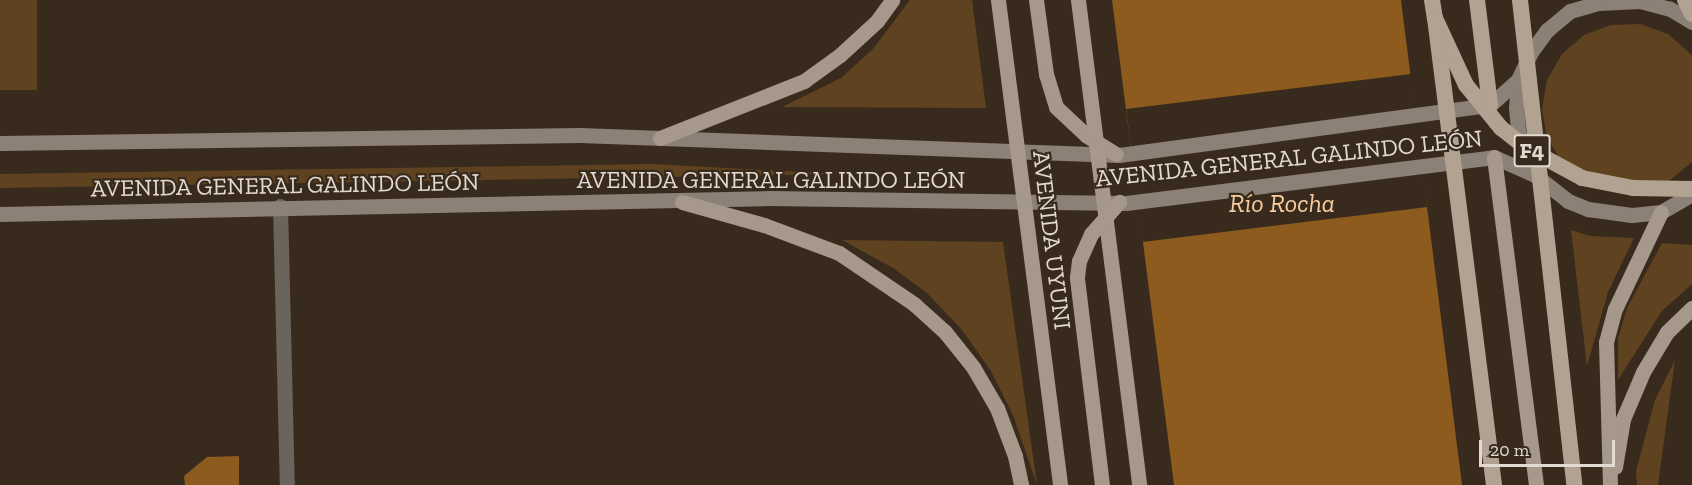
<!DOCTYPE html>
<html>
<head>
<meta charset="utf-8">
<style>
	body { margin:0 }
	#map { position:relative; width:1692px; height:485px; overflow:hidden; background:#382b1d; font-family:"Zilla Slab",serif }
	div>[style] { position:absolute }
	[style*='--x'] { left:calc(var(--x)*1px); top:calc(var(--y)*1px); width:calc(var(--w)*1px); rotate:calc(var(--a)*1deg) }
	.green>* { inset:0; background:#5f421f; transform-origin:0 0 }
	.water>* { inset:0; background:#8c5b1d }
	.pier>* { inset:0; background:#382b1d; transform-origin:0 0 }
	.minor>* { height:15px; margin:-7.5px; padding:0 7.5px; transform-origin:7.5px; border-radius:7.5px; background:#6a645d }
	.secondary>* { height:15px; margin:-7.5px; padding:0 7.5px; transform-origin:7.5px; border-radius:7.5px; background:#8c8176 }
	.primary>* { height:15px; margin:-7.5px; padding:0 7.5px; transform-origin:7.5px; border-radius:7.5px; background:#a6988a }
	.trunk>* { height:16px; margin:-8px; padding:0 8px; transform-origin:8px; border-radius:8px; background:#b2a292 }
	span { translate:-50% -50%; white-space:nowrap; text-align:center; line-height:1.15; -webkit-text-stroke:4.5px #382b1d; paint-order:stroke }
	.shield-label span { padding:2px 4px; background:#382b1d; border:2px solid; border-radius:4px; -webkit-text-stroke-width:0 }
	.shield-label { font-size:22px; color:#e2d9d1; font-weight:700 }
	.street-label { font-size:24px; color:#e2d9d1 }
	.water-label { font-size:26px; color:#f7cc9e; font-style:italic }
	.scale { position:absolute; left:1479px; top:440px; width:136px; height:27px; box-sizing:border-box; border:3px solid #e2d9d1; border-top:0; padding-left:8px; font-size:18px; line-height:21px; white-space:nowrap; color:#e2d9d1; -webkit-text-stroke:4px #382b1d; paint-order:stroke }
</style>
</head>
<body>
<div id="map">
	<div class="green">
		<div style="left:0;top:0;width:37px;height:90px"></div>
		<div style="clip-path:polygon(910px 0,972px 0,986px 108px,782px 107px,841px 78px,873px 49px)"></div>
		<div style="clip-path:polygon(1640px 24px,1668px 34px,1692px 55px,1692px 162px,1669px 181px,1642px 192px,1563px 164px,1547px 138px,1542px 109px,1547px 80px,1562px 54px,1584px 35px,1611px 25px)"></div>
		<div style="clip-path:polygon(654px 164px,839px 174px,0 188px,0 174px)"></div>
		<div style="clip-path:polygon(1571px 230px,1590px 236px,1634px 238px,1608px 292px,1587px 366px)"></div>
		<div style="clip-path:polygon(842px 240px,1003px 242px,1037px 485px,1013px 415px,991px 371px,962px 330px,927px 293px,893px 268px)"></div>
		<div style="clip-path:polygon(1662px 243px,1692px 245px,1692px 284px,1662px 311px,1618px 380px,1618px 339px,1627px 308px)"></div>
		<div style="clip-path:polygon(1675px 360px,1658px 485px,1637px 485px,1636px 471px,1655px 400px)"></div>
	</div>
	<div class="water">
		<div style="clip-path:polygon(1112px 0,1401px 0,1462px 485px,1174px 485px)"></div>
		<div style="clip-path:polygon(239px 456px,239px 485px,185px 485px,184px 476px,207px 457px)"></div>
	</div>
	<div class="pier">
		<div style="left:1411px;top:74px;width:134px;height:287px;rotate:83deg"></div>
	</div>
	<div class="minor">
		<div style="--x:280;--y:206;--w:279;--a:88.6"></div>
	</div>
	<div class="secondary">
		<div style="--x:1692;--y:22;--w:26;--a:-149"></div>
		<div style="--x:1670;--y:9;--w:30;--a:-165"></div>
		<div style="--x:1641;--y:1;--w:43;--a:177.3"></div>
		<div style="--x:1598;--y:3;--w:29;--a:164"></div>
		<div style="--x:1570;--y:11;--w:30;--a:140"></div>
		<div style="--x:1547;--y:30;--w:27;--a:126"></div>
		<div style="--x:1531;--y:52;--w:31;--a:115"></div>
		<div style="--x:1518;--y:80;--w:27;--a:94"></div>
		<div style="--x:1516;--y:107;--w:25;--a:85"></div>
		<div style="--x:1518;--y:132;--w:46;--a:68.4"></div>
		<div style="--x:1535;--y:175;--w:42;--a:38.2"></div>
		<div style="--x:1568;--y:201;--w:22;--a:22"></div>
		<div style="--x:1588;--y:209;--w:44;--a:7.8"></div>
		<div style="--x:1632;--y:215;--w:29;--a:-6"></div>
		<div style="--x:1661;--y:212;--w:36;--a:-30"></div>
		<div style="--x:0;--y:143;--w:580;--a:-0.79"></div>
		<div style="--x:580;--y:135;--w:539;--a:2.13"></div>
		<div style="--x:1119;--y:155;--w:374;--a:-7.7"></div>
		<div style="--x:1490;--y:105;--w:38;--a:-42"></div>
		<div style="--x:0;--y:214;--w:770;--a:-1.19"></div>
		<div style="--x:770;--y:198;--w:356;--a:0.8"></div>
		<div style="--x:1126;--y:203;--w:371;--a:-7.1"></div>
		<div style="--x:1494;--y:157;--w:45;--a:23.7"></div>
	</div>
	<div class="primary">
		<div style="--x:998;--y:0;--w:489;--a:82.7"></div>
		<div style="--x:1036;--y:0;--w:75;--a:82.3"></div>
		<div style="--x:1046;--y:74;--w:34;--a:73"></div>
		<div style="--x:1056;--y:107;--w:42;--a:43.1"></div>
		<div style="--x:1087;--y:136;--w:34;--a:32"></div>
		<div style="--x:1078;--y:0;--w:489;--a:82.8"></div>
		<div style="--x:660;--y:138;--w:155;--a:-21.6"></div>
		<div style="--x:804;--y:81;--w:44;--a:-35.8"></div>
		<div style="--x:840;--y:55;--w:50;--a:-42.6"></div>
		<div style="--x:877;--y:21;--w:26;--a:-54"></div>
		<div style="--x:1494;--y:157;--w:331;--a:82.7"></div>
		<div style="--x:682;--y:202;--w:85;--a:15.7"></div>
		<div style="--x:764;--y:225;--w:80;--a:20.5"></div>
		<div style="--x:839;--y:253;--w:91;--a:34.2"></div>
		<div style="--x:914;--y:304;--w:42;--a:42.1"></div>
		<div style="--x:945;--y:332;--w:45;--a:51.3"></div>
		<div style="--x:973;--y:367;--w:48;--a:59.7"></div>
		<div style="--x:997;--y:408;--w:51;--a:69.4"></div>
		<div style="--x:1015;--y:456;--w:30;--a:78"></div>
		<div style="--x:1615;--y:467;--w:49;--a:-80.5"></div>
		<div style="--x:1623;--y:419;--w:51;--a:-66.9"></div>
		<div style="--x:1643;--y:372;--w:47;--a:-59"></div>
		<div style="--x:1667;--y:332;--w:35;--a:-44"></div>
		<div style="--x:1102;--y:485;--w:209;--a:-96.9"></div>
		<div style="--x:1077;--y:277;--w:16;--a:-83"></div>
		<div style="--x:1079;--y:261;--w:30;--a:-66"></div>
		<div style="--x:1091;--y:234;--w:43;--a:-48.8"></div>
		<div style="--x:1610;--y:485;--w:143;--a:-91.6"></div>
		<div style="--x:1606;--y:342;--w:34;--a:-75"></div>
		<div style="--x:1615;--y:309;--w:107;--a:-64.6"></div>
	</div>
	<div class="trunk">
		<div style="--x:1432;--y:0;--w:18;--a:81"></div>
		<div style="--x:1435;--y:18;--w:74;--a:65.2"></div>
		<div style="--x:1466;--y:85;--w:55;--a:50.9"></div>
		<div style="--x:1501;--y:128;--w:31;--a:38"></div>
		<div style="--x:1525;--y:147;--w:65;--a:28.5"></div>
		<div style="--x:1582;--y:178;--w:52;--a:11.1"></div>
		<div style="--x:1633;--y:188;--w:59;--a:1"></div>
		<div style="--x:1477;--y:0;--w:106;--a:82.9"></div>
		<div style="--x:1520;--y:0;--w:488;--a:83.6"></div>
		<div style="--x:1685;--y:0;--w:16;--a:63"></div>
		<div style="--x:1435;--y:18;--w:471;--a:82.8"></div>
	</div>
	<div class="shield-label">
		<span style="left:1532px;top:151px">F4</span>
	</div>
	<div class="street-label">
		<span style="left:1289px;top:158px;rotate:-6deg">AVENIDA GENERAL GALINDO LEÓN</span>
		<span style="left:771px;top:180px">AVENIDA GENERAL GALINDO LEÓN</span>
		<span style="left:285px;top:185px;rotate:-1deg">AVENIDA GENERAL GALINDO LEÓN</span>
		<span style="left:1052px;top:240px;rotate:83deg">AVENIDA UYUNI</span>
	</div>
	<div class="water-label">
		<span style="left:1282px;top:204px">Río Rocha</span>
	</div>
	<div class="scale">20 m</div>
</div>
</body>
</html>
